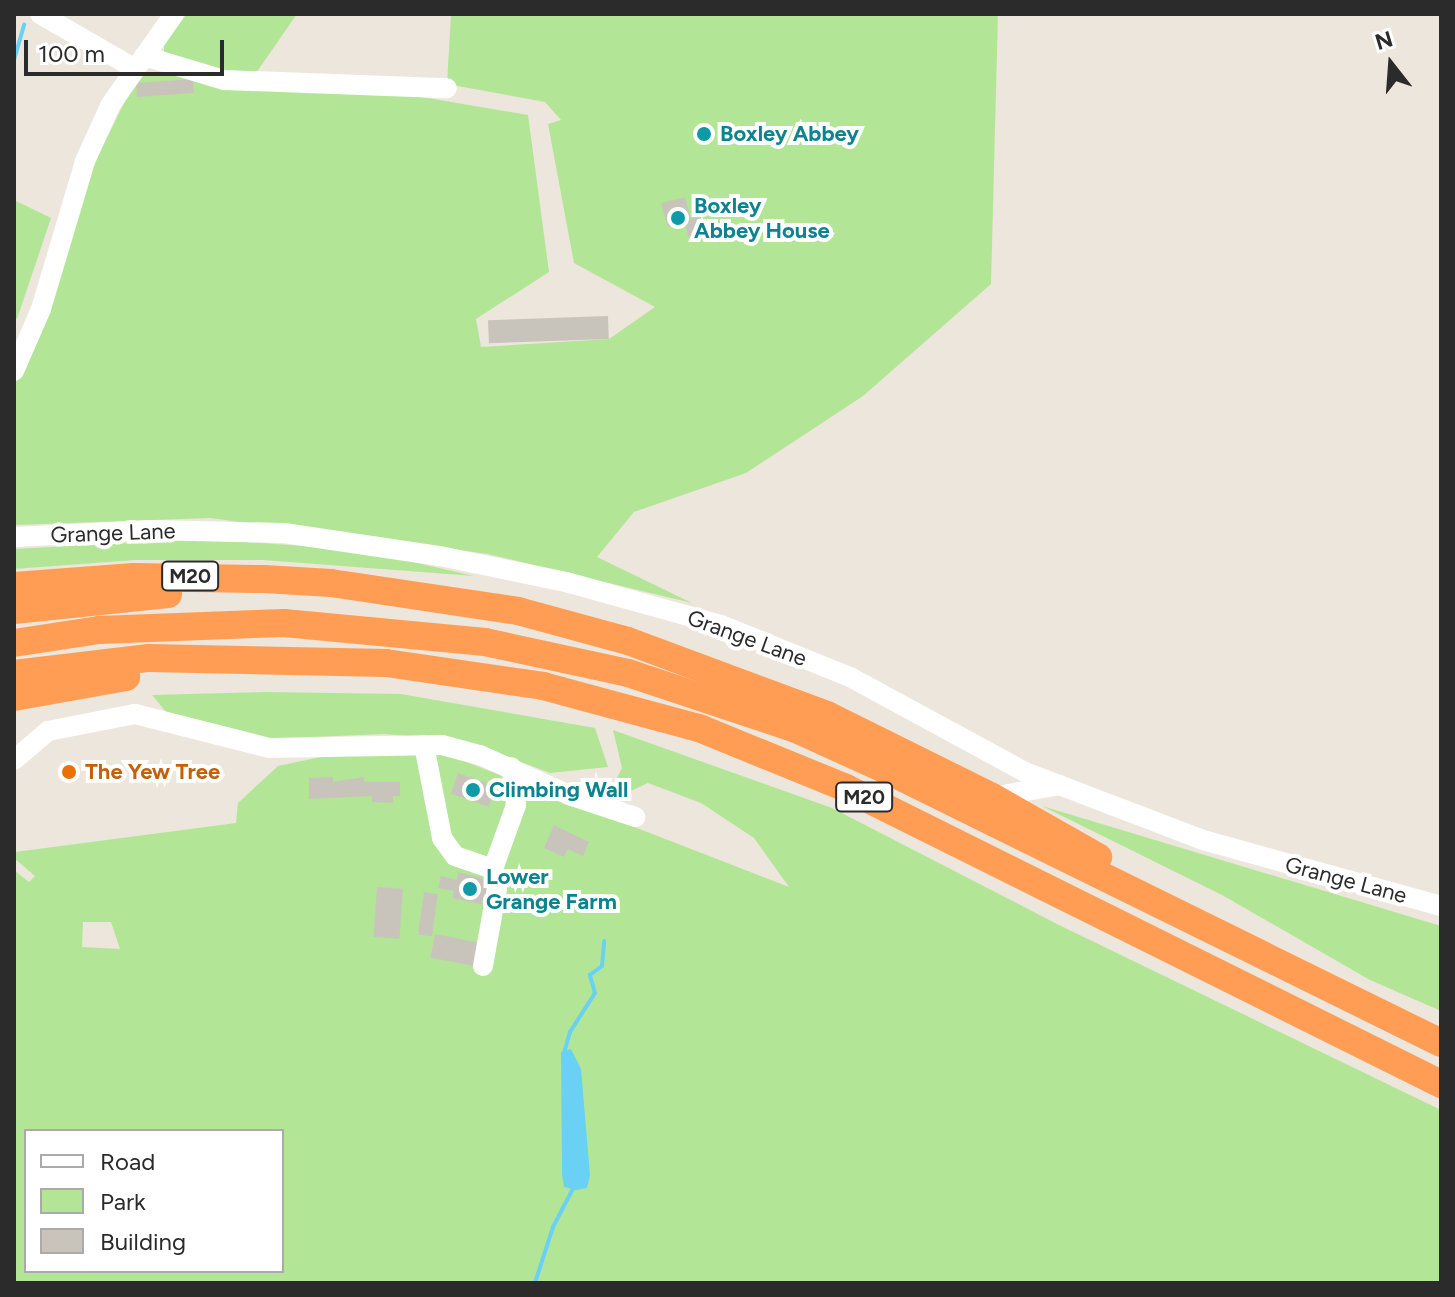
<!DOCTYPE html>
<html>
<head>
<meta charset="utf-8">
<style>
	body { margin:0 }
	#map { position:relative; width:1455px; height:1297px; overflow:hidden; background:#ede6dc; font-family:Figtree,sans-serif }
	div>[style] { position:absolute }
	[style*='--x'] { left:calc(var(--x)*1px); top:calc(var(--y)*1px); width:calc(var(--w)*1px); rotate:calc(var(--a)*1deg) }
	.green>* { inset:0; background:#b2e696 }
	.water>* { inset:0; background:#6ad1f4 }
	.stream>* { height:4px; margin:-2px; padding:0 2px; transform-origin:2px; border-radius:2px; background:#6ad1f4 }
	.building>* { inset:0; background:#c9c4bb; transform-origin:0 0 }
	.minor>* { height:20px; margin:-10px; padding:0 10px; transform-origin:10px; border-radius:10px; background:#fff }
	.highway>* { height:28px; margin:-14px; padding:0 14px; transform-origin:14px; border-radius:14px; background:#ff9d55 }
	.dots>* { width:22px; height:22px; translate:-50% -50%; box-sizing:border-box; border:4px solid #fff; border-radius:50% }
	span { translate:-50% -50%; white-space:nowrap; text-align:center; line-height:1.15; -webkit-text-stroke:8px #fff; paint-order:stroke }
	.shield-label span { padding:2px 6px; background:#fff; border:2px solid; border-radius:6px; -webkit-text-stroke-width:0 }
	.shield-label { font-size:20px; color:#2b2b2b; font-weight:700 }
	.culture-label { font-size:22px; color:#0d838f; font-weight:700 }
	.left { translate:0 -50%; text-align:left }
	.street-label { font-size:22px; color:#2b2b2b }
	.food-label { font-size:22px; color:#c56008; font-weight:700 }
	.frame { position:absolute; inset:0; border:16px solid #2b2b2b; pointer-events:none }
	.legend { position:absolute; left:24px; top:1129px; width:260px; height:144px; box-sizing:border-box; background:#fff; border:2px solid #aaa; margin:0; padding:10px 14px; list-style:none; font-size:24px; color:#2b2b2b }
	.legend li { display:flex; align-items:center; gap:16px; height:40px }
	.legend b { width:40px; border:2px solid #aaa }
	.north { position:absolute; left:1351px; top:24px; width:80px; height:80px; -webkit-text-stroke:6px #fff; paint-order:stroke; rotate:343deg; font-size:22px; font-weight:700; line-height:32px; text-align:center; color:#2b2b2b }
	.north::after { content:''; display:block; margin:auto; width:28px; height:36px; background:#2b2b2b; clip-path:polygon(50% 0,100% 100%,50% 72%,0 100%) }
	.scale { position:absolute; left:24px; top:40px; width:200px; height:36px; box-sizing:border-box; border:4px solid #2b2b2b; border-top:0; padding-left:10px; font-size:24px; line-height:28px; white-space:nowrap; color:#2b2b2b; -webkit-text-stroke:6px #fff; paint-order:stroke }
</style>
</head>
<body>
<div id="map">
	<div class="green">
		<div style="clip-path:polygon(187px 14px,297px 14px,254px 76px,164px 59px,164px 42px)"></div>
		<div style="clip-path:polygon(451px 14px,998px 14px,991px 284px,863px 396px,746px 473px,634px 512px,597px 557px,692px 603px,488px 554px,210px 518px,14px 525px,14px 388px,90px 172px,137px 77px,156px 73px,217px 83px,404px 94px,528px 115px,549px 272px,476px 319px,481px 347px,609px 339px,655px 307px,574px 263px,548px 124px,561px 120px,545px 102px,447px 84px)"></div>
		<div style="clip-path:polygon(14px 200px,51px 218px,17px 319px,14px 318px)"></div>
		<div style="clip-path:polygon(202px 539px,361px 550px,474px 576px,263px 560px,135px 560px,14px 569px,14px 549px)"></div>
		<div style="clip-path:polygon(265px 692px,401px 694px,595px 728px,608px 767px,550px 773px,466px 741px,384px 734px,266px 739px,166px 712px,152px 695px)"></div>
		<div style="clip-path:polygon(evenodd,613px 730px,832px 808px,1059px 925px,1441px 1110px,1441px 1283px,14px 1283px,14px 870px,29px 882px,35px 876px,15px 859px,15px 852px,236px 823px,238px 803px,278px 766px,344px 752px,438px 751px,789px 887px,754px 838px,701px 803px,648px 783px,622px 795px,609px 793px,622px 768px,613px 730px,83px 922px,111px 922px,120px 949px,82px 947px,83px 922px,613px 730px,26px 1131px,282px 1131px,282px 1271px,26px 1271px,26px 1131px)"></div>
		<div style="clip-path:polygon(1042px 806px,1441px 926px,1441px 1011px,1370px 980px,1222px 895px)"></div>
	</div>
	<div class="water">
		<div style="clip-path:polygon(571px 1049px,581px 1069px,590px 1175px,587px 1188px,576px 1190px,564px 1187px,562px 1174px,561px 1052px)"></div>
	</div>
	<div class="stream">
		<div style="--x:14;--y:60;--w:37;--a:-74"></div>
		<div style="--x:564;--y:1053;--w:22;--a:-74"></div>
		<div style="--x:570;--y:1032;--w:46;--a:-57.3"></div>
		<div style="--x:595;--y:993;--w:19;--a:-106"></div>
		<div style="--x:590;--y:975;--w:15;--a:-37"></div>
		<div style="--x:602;--y:966;--w:25;--a:-85"></div>
		<div style="--x:535;--y:1283;--w:59;--a:-72.2"></div>
		<div style="--x:553;--y:1227;--w:47;--a:-62.4"></div>
	</div>
	<div class="building">
		<div style="left:193px;top:79px;width:14px;height:57px;rotate:86deg"></div>
		<div style="clip-path:polygon(685px 197px,691px 219px,699px 217px,703px 233px,689px 238px,684px 222px,668px 227px,661px 203px)"></div>
		<div style="left:608px;top:316px;width:23px;height:120px;rotate:88deg"></div>
		<div style="left:458px;top:773px;width:40px;height:22px;rotate:19deg"></div>
		<div style="clip-path:polygon(333px 777px,333px 782px,364px 777px,364px 782px,400px 782px,400px 796px,393px 796px,393px 803px,372px 802px,372px 796px,309px 799px,309px 778px)"></div>
		<div style="clip-path:polygon(554px 825px,589px 842px,583px 856px,568px 849px,564px 857px,544px 848px)"></div>
		<div style="clip-path:polygon(458px 872px,495px 881px,490px 906px,452px 898px,454px 891px,438px 888px,441px 876px,457px 880px)"></div>
		<div style="left:377px;top:887px;width:26px;height:50px;rotate:4deg"></div>
		<div style="left:424px;top:892px;width:14px;height:43px;rotate:8deg"></div>
		<div style="left:435px;top:934px;width:44px;height:24px;rotate:11deg"></div>
	</div>
	<div class="minor">
		<div style="--x:40;--y:14;--w:108;--a:29.9"></div>
		<div style="--x:144;--y:56;--w:84;--a:16.7"></div>
		<div style="--x:224;--y:80;--w:223;--a:2.1"></div>
		<div style="--x:14;--y:371;--w:68;--a:-66.5"></div>
		<div style="--x:41;--y:309;--w:154;--a:-73.4"></div>
		<div style="--x:85;--y:161;--w:63;--a:-65.5"></div>
		<div style="--x:111;--y:104;--w:110;--a:-55"></div>
		<div style="--x:14;--y:537;--w:137;--a:-2.9"></div>
		<div style="--x:151;--y:530;--w:133;--a:1.3"></div>
		<div style="--x:284;--y:533;--w:158;--a:8.4"></div>
		<div style="--x:440;--y:556;--w:129;--a:11.7"></div>
		<div style="--x:566;--y:582;--w:161;--a:15.5"></div>
		<div style="--x:721;--y:625;--w:139;--a:22"></div>
		<div style="--x:850;--y:677;--w:199;--a:28.5"></div>
		<div style="--x:1025;--y:772;--w:191;--a:20.9"></div>
		<div style="--x:1203;--y:840;--w:247;--a:15.5"></div>
		<div style="--x:424;--y:745;--w:95;--a:79"></div>
		<div style="--x:442;--y:838;--w:22;--a:54"></div>
		<div style="--x:455;--y:856;--w:40;--a:18.9"></div>
		<div style="--x:14;--y:760;--w:45;--a:-40.5"></div>
		<div style="--x:48;--y:731;--w:89;--a:-11.1"></div>
		<div style="--x:135;--y:714;--w:138;--a:14.2"></div>
		<div style="--x:269;--y:748;--w:173;--a:-1"></div>
		<div style="--x:442;--y:745;--w:39;--a:15"></div>
		<div style="--x:480;--y:755;--w:98;--a:24.2"></div>
		<div style="--x:569;--y:795;--w:70;--a:18.4"></div>
		<div style="--x:992;--y:797;--w:69;--a:-10"></div>
		<div style="--x:483;--y:966;--w:79;--a:-79.8"></div>
		<div style="--x:497;--y:888;--w:19;--a:-102"></div>
		<div style="--x:493;--y:869;--w:68;--a:-70.2"></div>
		<div style="--x:516;--y:805;--w:38;--a:-97"></div>
	</div>
	<div class="highway">
		<div style="--x:14;--y:586;--w:120;--a:-4.3"></div>
		<div style="--x:134;--y:577;--w:130;--a:0.9"></div>
		<div style="--x:264;--y:579;--w:67;--a:3.4"></div>
		<div style="--x:331;--y:583;--w:189;--a:8.5"></div>
		<div style="--x:518;--y:611;--w:114;--a:15.3"></div>
		<div style="--x:628;--y:641;--w:212;--a:20.4"></div>
		<div style="--x:827;--y:715;--w:184;--a:26.4"></div>
		<div style="--x:992;--y:797;--w:122;--a:29.5"></div>
		<div style="--x:14;--y:610;--w:155;--a:-5.9"></div>
		<div style="--x:14;--y:643;--w:86;--a:-8.7"></div>
		<div style="--x:99;--y:630;--w:185;--a:-2.2"></div>
		<div style="--x:284;--y:623;--w:202;--a:5.4"></div>
		<div style="--x:485;--y:642;--w:146;--a:12.2"></div>
		<div style="--x:628;--y:673;--w:177;--a:18.4"></div>
		<div style="--x:796;--y:729;--w:104;--a:24.4"></div>
		<div style="--x:891;--y:772;--w:613;--a:26.23"></div>
		<div style="--x:14;--y:674;--w:136;--a:-6.8"></div>
		<div style="--x:149;--y:658;--w:237;--a:1.2"></div>
		<div style="--x:386;--y:663;--w:159;--a:8.3"></div>
		<div style="--x:543;--y:686;--w:162;--a:15.1"></div>
		<div style="--x:699;--y:728;--w:159;--a:22.2"></div>
		<div style="--x:846;--y:788;--w:665;--a:26.45"></div>
		<div style="--x:14;--y:697;--w:114;--a:-10.1"></div>
	</div>
	<div class="dots">
		<div style="left:704px;top:134px;background:#0f9aa8"></div>
		<div style="left:678px;top:218px;background:#0f9aa8"></div>
		<div style="left:69px;top:772px;background:#e8710a"></div>
		<div style="left:473px;top:790px;background:#0f9aa8"></div>
		<div style="left:470px;top:889px;background:#0f9aa8"></div>
	</div>
	<div class="shield-label">
		<span style="left:190px;top:576px">M20</span>
		<span style="left:864px;top:797px">M20</span>
	</div>
	<div class="culture-label">
		<span class="left" style="left:720px;top:134px">Boxley Abbey</span>
		<span class="left" style="left:694px;top:218px">Boxley<br>Abbey House</span>
		<span class="left" style="left:489px;top:790px">Climbing Wall</span>
		<span class="left" style="left:486px;top:889px">Lower<br>Grange Farm</span>
	</div>
	<div class="street-label">
		<span style="left:113px;top:533px;rotate:-2deg">Grange Lane</span>
		<span style="left:747px;top:638px;rotate:20deg">Grange Lane</span>
		<span style="left:1346px;top:880px;rotate:15deg">Grange Lane</span>
	</div>
	<div class="food-label">
		<span class="left" style="left:85px;top:772px">The Yew Tree</span>
	</div>
	<div class="frame"></div>
	<ul class="legend">
	<li><b style="height:10px;background:#fff"></b>Road</li>
	<li><b style="height:22px;background:#b2e696"></b>Park</li>
	<li><b style="height:22px;background:#c9c4bb"></b>Building</li>
	</ul>
	<div class="north">N</div>
	<div class="scale">100 m</div>
</div>
</body>
</html>
